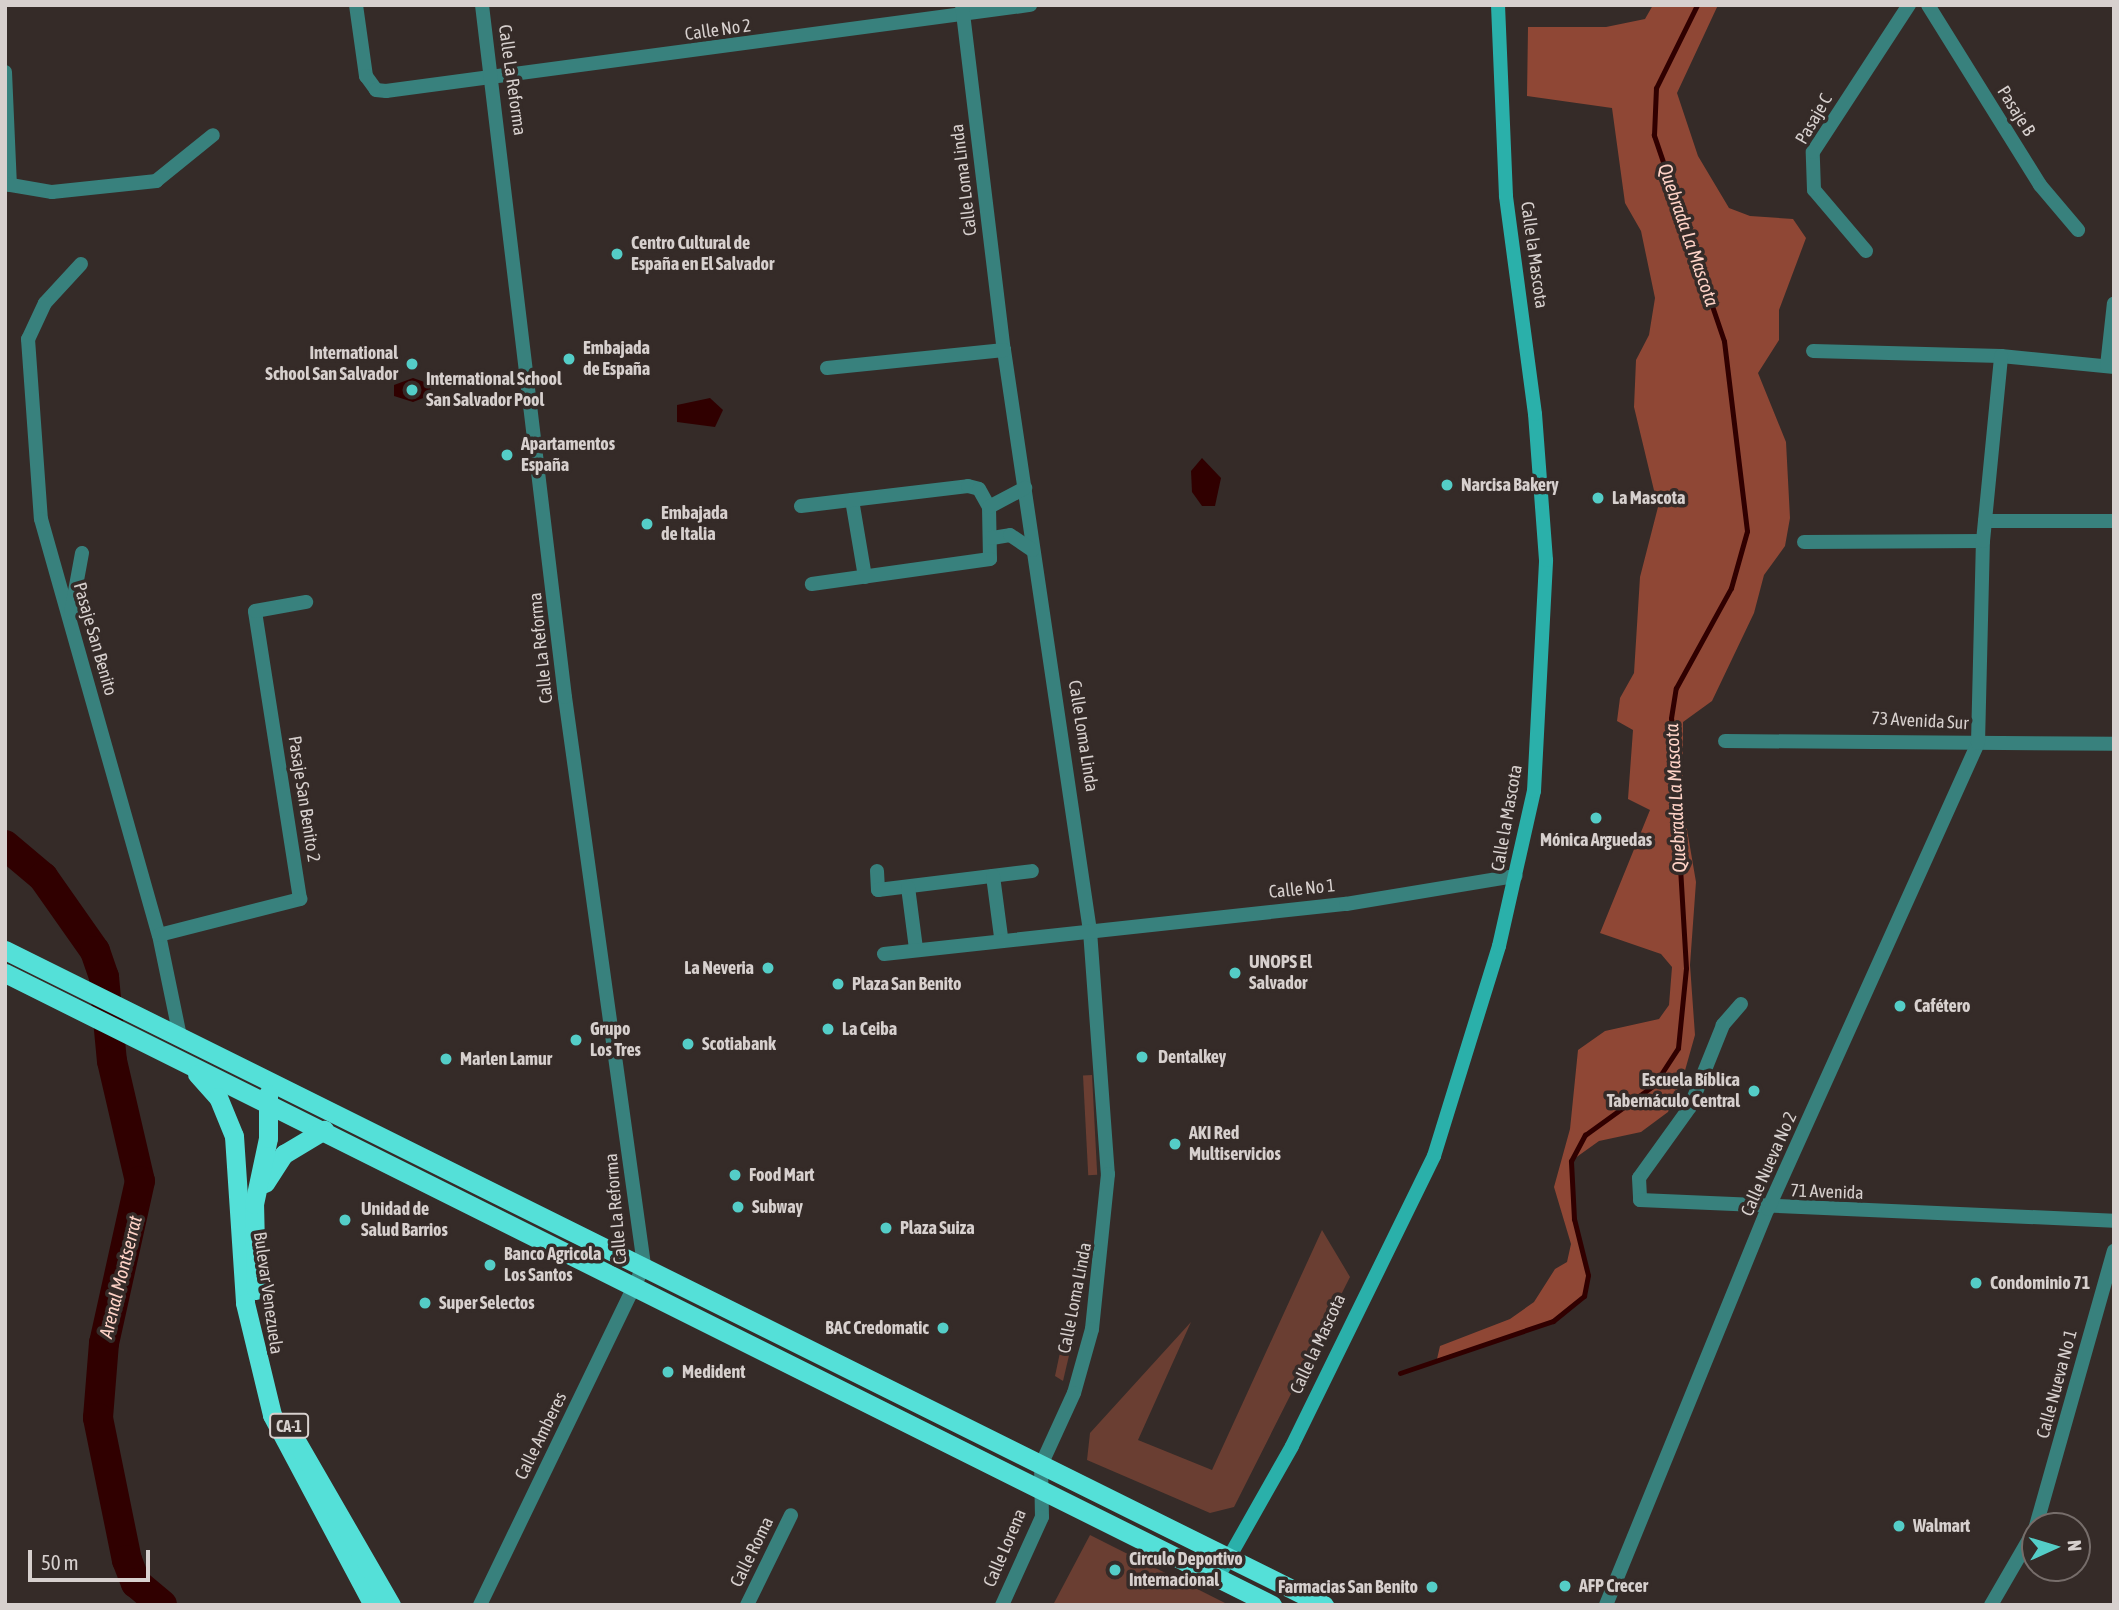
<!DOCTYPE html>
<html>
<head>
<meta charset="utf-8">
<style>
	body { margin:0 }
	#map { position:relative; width:2119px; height:1610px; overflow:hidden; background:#352b28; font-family:"Asap Condensed",sans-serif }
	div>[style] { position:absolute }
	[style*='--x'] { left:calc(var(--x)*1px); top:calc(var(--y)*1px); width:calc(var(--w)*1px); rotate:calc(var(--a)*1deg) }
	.green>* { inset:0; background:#6a3e32; transform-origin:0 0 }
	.forest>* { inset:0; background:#8f4735 }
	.water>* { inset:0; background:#300000 }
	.stream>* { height:5px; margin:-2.5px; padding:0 2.5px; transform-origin:2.5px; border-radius:2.5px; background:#300000 }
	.river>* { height:30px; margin:-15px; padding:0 15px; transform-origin:15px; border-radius:15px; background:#300000 }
	.minor>* { height:14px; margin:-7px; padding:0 7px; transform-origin:7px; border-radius:7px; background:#38817d }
	.tertiary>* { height:14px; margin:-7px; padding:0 7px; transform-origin:7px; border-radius:7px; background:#38817d }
	.secondary>* { height:14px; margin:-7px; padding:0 7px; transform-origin:7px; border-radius:7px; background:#2ab0aa }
	.trunk>* { height:19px; margin:-9.5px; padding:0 9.5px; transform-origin:9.5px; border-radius:9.5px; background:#54e0d8 }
	.dots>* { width:19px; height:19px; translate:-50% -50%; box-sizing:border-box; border:4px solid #352b28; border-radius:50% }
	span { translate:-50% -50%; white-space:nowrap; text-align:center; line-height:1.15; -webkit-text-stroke:7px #352b28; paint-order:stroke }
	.shield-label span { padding:2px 5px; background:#352b28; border:2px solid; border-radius:5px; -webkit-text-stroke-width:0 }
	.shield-label { font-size:16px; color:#d7d0ce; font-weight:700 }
	.street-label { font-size:18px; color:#d7d0ce }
	.poi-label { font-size:18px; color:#d7d0ce; font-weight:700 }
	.left { translate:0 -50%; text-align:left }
	.right { translate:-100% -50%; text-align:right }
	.water-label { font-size:19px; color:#ffd3c7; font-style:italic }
	.frame { position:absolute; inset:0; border:7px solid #d7d0ce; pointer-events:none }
	.north { position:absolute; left:2021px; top:1512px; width:70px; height:70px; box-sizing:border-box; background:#352b28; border:2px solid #766d6a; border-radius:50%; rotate:86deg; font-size:19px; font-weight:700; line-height:28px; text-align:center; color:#d7d0ce }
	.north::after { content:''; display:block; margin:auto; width:24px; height:32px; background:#54cdc7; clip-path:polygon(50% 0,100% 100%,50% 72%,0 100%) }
	.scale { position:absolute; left:28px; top:1550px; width:122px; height:32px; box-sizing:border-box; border:4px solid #d7d0ce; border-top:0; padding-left:9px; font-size:21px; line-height:24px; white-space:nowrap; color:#d7d0ce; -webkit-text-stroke:5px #352b28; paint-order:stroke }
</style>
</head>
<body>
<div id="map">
	<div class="green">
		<div style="left:1092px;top:1075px;width:100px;height:9px;rotate:87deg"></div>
		<div style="clip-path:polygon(1322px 1230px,1350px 1277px,1234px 1507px,1210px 1513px,1087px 1460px,1090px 1433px,1191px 1322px,1138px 1440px,1212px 1470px)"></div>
		<div style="clip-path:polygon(1084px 1240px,1091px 1241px,1087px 1279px,1063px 1381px,1055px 1376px)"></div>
		<div style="clip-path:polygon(1090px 1535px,1229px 1605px,1053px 1605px)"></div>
	</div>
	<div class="forest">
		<div style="clip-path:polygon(1653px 5px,1718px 5px,1677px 93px,1698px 156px,1729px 208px,1750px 216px,1793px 219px,1806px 238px,1779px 310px,1779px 340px,1758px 373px,1786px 442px,1790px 518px,1785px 546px,1764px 575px,1754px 613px,1712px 701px,1683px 722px,1683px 806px,1696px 882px,1690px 965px,1695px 1035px,1684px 1074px,1668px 1112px,1641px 1132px,1599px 1141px,1571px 1161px,1574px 1219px,1588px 1275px,1584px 1296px,1553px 1321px,1437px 1359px,1440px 1346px,1510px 1319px,1534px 1302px,1555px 1269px,1567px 1262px,1571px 1244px,1554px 1187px,1570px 1129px,1578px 1050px,1605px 1031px,1659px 1019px,1669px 1005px,1672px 967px,1661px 954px,1600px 933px,1650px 810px,1628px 799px,1633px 730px,1617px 721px,1620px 698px,1634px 673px,1640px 577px,1658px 507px,1634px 407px,1636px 360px,1649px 335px,1655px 298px,1641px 231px,1625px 203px,1612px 108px,1527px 96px,1528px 27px,1606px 27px,1645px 19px)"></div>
	</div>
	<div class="water">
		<div style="clip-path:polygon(413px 378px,430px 384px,431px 395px,413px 402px,394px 396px,394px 385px)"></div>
		<div style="clip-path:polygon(710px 398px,723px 410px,715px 427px,677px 422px,677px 405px)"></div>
		<div style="clip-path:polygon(1202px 458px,1221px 478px,1215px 506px,1202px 506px,1192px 492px,1191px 471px)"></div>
	</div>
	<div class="stream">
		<div style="--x:1400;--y:1373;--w:162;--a:-18.8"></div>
		<div style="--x:1553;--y:1321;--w:40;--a:-39"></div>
		<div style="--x:1584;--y:1296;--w:21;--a:-79"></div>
		<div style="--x:1588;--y:1275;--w:58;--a:-104"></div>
		<div style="--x:1574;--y:1219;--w:58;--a:-93"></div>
		<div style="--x:1571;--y:1161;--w:30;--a:-62"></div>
		<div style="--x:1585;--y:1135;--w:85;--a:-35.9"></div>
		<div style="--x:1654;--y:1085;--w:44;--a:-57"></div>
		<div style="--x:1678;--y:1048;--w:80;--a:-84.3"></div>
		<div style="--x:1686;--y:968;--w:250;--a:-93.4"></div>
		<div style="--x:1671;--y:718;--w:30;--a:-81"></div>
		<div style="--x:1676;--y:688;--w:114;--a:-61.2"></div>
		<div style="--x:1731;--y:588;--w:59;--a:-74.3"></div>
		<div style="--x:1747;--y:531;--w:191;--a:-96.9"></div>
		<div style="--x:1724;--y:341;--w:218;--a:-108.8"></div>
		<div style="--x:1654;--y:135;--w:47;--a:-87.6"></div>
		<div style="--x:1656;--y:88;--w:93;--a:-63.7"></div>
	</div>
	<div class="river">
		<div style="--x:5;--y:845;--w:50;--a:40.1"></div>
		<div style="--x:43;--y:877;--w:90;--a:54.9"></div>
		<div style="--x:95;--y:951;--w:28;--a:71"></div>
		<div style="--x:104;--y:977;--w:84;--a:84.6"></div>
		<div style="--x:112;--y:1061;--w:123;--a:76.9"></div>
		<div style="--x:140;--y:1181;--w:166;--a:102.5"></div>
		<div style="--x:104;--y:1343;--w:75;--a:94.6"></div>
		<div style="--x:98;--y:1418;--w:145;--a:78.5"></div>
		<div style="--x:127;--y:1560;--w:25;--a:69"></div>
		<div style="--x:136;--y:1583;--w:34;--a:40"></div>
	</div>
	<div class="minor">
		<div style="--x:356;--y:5;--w:72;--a:82"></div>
		<div style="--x:366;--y:76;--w:17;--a:54"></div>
		<div style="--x:376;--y:90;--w:10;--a:6"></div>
		<div style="--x:386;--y:91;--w:650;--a:-7.61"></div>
		<div style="--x:962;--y:5;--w:348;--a:83.1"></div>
		<div style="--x:1004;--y:350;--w:587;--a:81.58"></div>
		<div style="--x:1090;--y:931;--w:244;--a:85.8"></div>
		<div style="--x:1108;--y:1174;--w:156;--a:95.9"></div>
		<div style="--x:1092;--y:1329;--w:66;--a:105.7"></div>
		<div style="--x:1074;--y:1393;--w:79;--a:114.6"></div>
		<div style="--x:1041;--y:1465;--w:52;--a:88.9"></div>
		<div style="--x:1042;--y:1517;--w:97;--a:114.4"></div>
		<div style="--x:1928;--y:5;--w:212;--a:58.1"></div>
		<div style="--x:2040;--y:185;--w:59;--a:49.8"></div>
		<div style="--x:5;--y:72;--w:113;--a:87.5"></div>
		<div style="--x:5;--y:184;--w:48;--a:9.7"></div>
		<div style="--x:52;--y:192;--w:105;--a:-6"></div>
		<div style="--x:156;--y:181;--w:73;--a:-38.9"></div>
		<div style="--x:1866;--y:251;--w:80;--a:-130.4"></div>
		<div style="--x:1814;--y:190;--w:38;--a:-92"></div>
		<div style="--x:1813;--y:152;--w:176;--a:-56.9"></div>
		<div style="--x:81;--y:264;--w:53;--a:132.7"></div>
		<div style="--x:45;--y:303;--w:40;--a:115"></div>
		<div style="--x:28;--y:339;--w:180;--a:85.9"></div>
		<div style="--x:41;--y:519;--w:432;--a:74.2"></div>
		<div style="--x:159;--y:935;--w:103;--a:78.3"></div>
		<div style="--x:1813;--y:351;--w:188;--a:1.5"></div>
		<div style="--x:2001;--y:356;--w:114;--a:5.6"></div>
		<div style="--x:2107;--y:366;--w:63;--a:-83.7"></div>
		<div style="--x:827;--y:368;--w:178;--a:-5.8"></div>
		<div style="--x:852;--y:500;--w:78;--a:80.4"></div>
		<div style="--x:801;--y:506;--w:168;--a:-6.8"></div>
		<div style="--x:968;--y:486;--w:11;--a:15"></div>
		<div style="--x:979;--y:489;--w:21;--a:61"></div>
		<div style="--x:989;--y:507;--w:52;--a:88.9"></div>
		<div style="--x:990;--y:559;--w:180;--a:172"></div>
		<div style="--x:989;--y:507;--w:41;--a:-27.8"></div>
		<div style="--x:1985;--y:521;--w:129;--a:0"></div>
		<div style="--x:992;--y:538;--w:18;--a:-9"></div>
		<div style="--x:1010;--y:535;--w:27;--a:34"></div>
		<div style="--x:1804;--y:542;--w:179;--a:-0.3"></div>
		<div style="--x:71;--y:613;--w:61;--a:-79.6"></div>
		<div style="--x:1725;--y:741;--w:389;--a:0.4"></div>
		<div style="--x:877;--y:871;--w:19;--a:87"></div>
		<div style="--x:878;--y:890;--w:155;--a:-7"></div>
		<div style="--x:993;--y:876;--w:62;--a:82.5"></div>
		<div style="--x:908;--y:887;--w:63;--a:82.6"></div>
		<div style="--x:159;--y:935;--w:146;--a:-14.3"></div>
		<div style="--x:300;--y:899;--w:291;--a:-98.9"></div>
		<div style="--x:255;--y:611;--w:52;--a:-10"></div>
		<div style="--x:884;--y:954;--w:465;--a:-6.2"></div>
		<div style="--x:1346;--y:904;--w:172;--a:-9.4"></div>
		<div style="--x:1741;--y:1004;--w:28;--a:131"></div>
		<div style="--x:1723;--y:1025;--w:88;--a:111.9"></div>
		<div style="--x:1690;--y:1107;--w:87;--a:125.7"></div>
		<div style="--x:1639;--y:1178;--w:22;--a:87"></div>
		<div style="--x:1640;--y:1200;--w:474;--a:2.5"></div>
		<div style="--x:2036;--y:1526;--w:286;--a:-74.2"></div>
		<div style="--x:747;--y:1605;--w:100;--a:-63.9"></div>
		<div style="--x:1606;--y:1605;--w:428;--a:-67.8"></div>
		<div style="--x:1768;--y:1209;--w:511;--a:-65.74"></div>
		<div style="--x:1978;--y:743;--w:202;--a:-88.6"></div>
		<div style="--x:1983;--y:541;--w:186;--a:-84.4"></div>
		<div style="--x:1991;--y:1605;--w:88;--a:-59.9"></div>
	</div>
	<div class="tertiary">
		<div style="--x:480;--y:1605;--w:377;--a:-64.2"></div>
		<div style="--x:644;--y:1265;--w:573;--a:-97.92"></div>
		<div style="--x:565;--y:697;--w:697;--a:-96.84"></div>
	</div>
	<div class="secondary">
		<div style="--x:1218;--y:1577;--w:150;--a:-60.5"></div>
		<div style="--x:1292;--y:1446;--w:323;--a:-63.9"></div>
		<div style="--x:1434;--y:1156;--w:220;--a:-72.8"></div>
		<div style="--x:1499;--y:946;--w:159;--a:-77.3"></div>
		<div style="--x:1534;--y:791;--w:231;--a:-87"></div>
		<div style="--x:1546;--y:560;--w:146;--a:-94.3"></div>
		<div style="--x:1535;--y:414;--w:220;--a:-97.6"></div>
		<div style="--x:1506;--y:196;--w:191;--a:-92.4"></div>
	</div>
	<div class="trunk">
		<div style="--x:5;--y:950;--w:1473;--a:26.41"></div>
		<div style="--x:5;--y:973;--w:1416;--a:26.51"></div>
		<div style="--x:197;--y:1074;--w:31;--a:48"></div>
		<div style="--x:218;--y:1097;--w:42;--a:67.7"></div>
		<div style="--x:234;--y:1136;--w:167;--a:86.2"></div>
		<div style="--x:245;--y:1303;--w:115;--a:76.4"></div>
		<div style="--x:272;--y:1415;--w:215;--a:62"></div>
		<div style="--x:265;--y:1183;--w:35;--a:-57"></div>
		<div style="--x:284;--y:1154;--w:47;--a:-31"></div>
		<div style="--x:256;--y:1290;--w:86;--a:-91.3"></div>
		<div style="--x:254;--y:1204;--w:67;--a:-78"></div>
		<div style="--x:268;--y:1138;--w:44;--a:-90"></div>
		<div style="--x:294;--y:1437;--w:194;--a:60"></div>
	</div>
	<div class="dots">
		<div style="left:617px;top:254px;background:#54cdc7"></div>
		<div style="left:569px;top:359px;background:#54cdc7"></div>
		<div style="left:412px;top:364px;background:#54cdc7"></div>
		<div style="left:412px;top:390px;background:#54cdc7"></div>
		<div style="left:507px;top:455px;background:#54cdc7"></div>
		<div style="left:1447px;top:485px;background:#54cdc7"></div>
		<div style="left:1598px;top:498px;background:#54cdc7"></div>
		<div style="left:647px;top:524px;background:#54cdc7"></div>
		<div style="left:1596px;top:818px;background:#54cdc7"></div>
		<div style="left:768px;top:968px;background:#54cdc7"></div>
		<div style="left:1235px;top:973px;background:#54cdc7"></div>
		<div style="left:838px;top:984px;background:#54cdc7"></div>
		<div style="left:1900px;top:1006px;background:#54cdc7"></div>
		<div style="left:828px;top:1029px;background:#54cdc7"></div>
		<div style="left:576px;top:1040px;background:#54cdc7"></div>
		<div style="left:688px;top:1044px;background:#54cdc7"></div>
		<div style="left:1142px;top:1057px;background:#54cdc7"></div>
		<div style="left:446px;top:1059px;background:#54cdc7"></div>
		<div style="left:1754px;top:1091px;background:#54cdc7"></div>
		<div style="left:1175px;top:1144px;background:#54cdc7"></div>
		<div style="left:735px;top:1175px;background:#54cdc7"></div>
		<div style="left:738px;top:1207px;background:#54cdc7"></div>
		<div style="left:345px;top:1220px;background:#54cdc7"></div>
		<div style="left:886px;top:1228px;background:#54cdc7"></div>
		<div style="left:490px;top:1265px;background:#54cdc7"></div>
		<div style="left:1976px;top:1283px;background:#54cdc7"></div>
		<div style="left:425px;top:1303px;background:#54cdc7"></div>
		<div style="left:943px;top:1328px;background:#54cdc7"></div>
		<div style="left:668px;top:1372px;background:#54cdc7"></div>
		<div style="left:1899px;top:1526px;background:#54cdc7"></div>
		<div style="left:1115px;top:1570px;background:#54cdc7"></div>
		<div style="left:1565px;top:1586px;background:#54cdc7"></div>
		<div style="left:1432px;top:1587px;background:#54cdc7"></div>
	</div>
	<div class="shield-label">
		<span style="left:289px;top:1426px">CA-1</span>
	</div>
	<div class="street-label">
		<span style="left:718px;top:30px;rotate:-8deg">Calle No 2</span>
		<span style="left:512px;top:80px;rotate:82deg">Calle La Reforma</span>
		<span style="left:2016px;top:111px;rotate:58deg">Pasaje B</span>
		<span style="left:1814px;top:119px;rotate:-60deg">Pasaje C</span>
		<span style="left:964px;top:180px;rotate:-97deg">Calle Loma Linda</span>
		<span style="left:1534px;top:255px;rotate:82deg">Calle la Mascota</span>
		<span style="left:95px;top:639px;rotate:74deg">Pasaje San Benito</span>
		<span style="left:541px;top:648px;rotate:-96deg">Calle La Reforma</span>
		<span style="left:1920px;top:721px;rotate:3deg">73 Avenida Sur</span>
		<span style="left:1083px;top:736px;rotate:81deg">Calle Loma Linda</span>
		<span style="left:304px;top:799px;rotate:81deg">Pasaje San Benito 2</span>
		<span style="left:1507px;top:818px;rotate:-80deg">Calle la Mascota</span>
		<span style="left:1302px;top:889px;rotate:-6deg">Calle No 1</span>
		<span style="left:1769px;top:1164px;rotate:-66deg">Calle Nueva No 2</span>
		<span style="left:1827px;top:1192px;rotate:2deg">71 Avenida</span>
		<span style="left:616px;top:1209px;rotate:-95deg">Calle La Reforma</span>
		<span style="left:268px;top:1293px;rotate:82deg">Bulevar Venezuela</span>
		<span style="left:1075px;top:1298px;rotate:-79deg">Calle Loma Linda</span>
		<span style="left:1318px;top:1344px;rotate:-65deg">Calle la Mascota</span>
		<span style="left:2057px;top:1384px;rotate:-75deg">Calle Nueva No 1</span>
		<span style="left:541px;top:1436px;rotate:-64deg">Calle Amberes</span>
		<span style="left:1005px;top:1548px;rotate:-67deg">Calle Lorena</span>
		<span style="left:752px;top:1552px;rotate:-64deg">Calle Roma</span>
	</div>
	<div class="poi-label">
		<span class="left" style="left:631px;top:254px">Centro Cultural de<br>España en El Salvador</span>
		<span class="left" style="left:583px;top:359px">Embajada<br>de España</span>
		<span class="right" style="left:398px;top:364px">International<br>School San Salvador</span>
		<span class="left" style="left:426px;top:390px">International School<br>San Salvador Pool</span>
		<span class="left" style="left:521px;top:455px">Apartamentos<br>España</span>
		<span class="left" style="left:1461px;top:485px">Narcisa Bakery</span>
		<span class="left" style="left:1612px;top:498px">La Mascota</span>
		<span class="left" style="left:661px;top:524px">Embajada<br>de Italia</span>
		<span style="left:1596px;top:840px">Mónica Arguedas</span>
		<span class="left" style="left:1249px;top:973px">UNOPS El<br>Salvador</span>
		<span class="right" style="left:754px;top:968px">La Neveria</span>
		<span class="left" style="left:852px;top:984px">Plaza San Benito</span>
		<span class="left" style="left:1914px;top:1006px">Cafétero</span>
		<span class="left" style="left:842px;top:1029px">La Ceiba</span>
		<span class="left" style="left:590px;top:1040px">Grupo<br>Los Tres</span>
		<span class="left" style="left:702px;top:1044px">Scotiabank</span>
		<span class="left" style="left:1158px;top:1057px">Dentalkey</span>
		<span class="left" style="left:460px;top:1059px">Marlen Lamur</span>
		<span class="right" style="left:1740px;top:1091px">Escuela Bíblica<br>Tabernáculo Central</span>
		<span class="left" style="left:1189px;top:1144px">AKI Red<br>Multiservicios</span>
		<span class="left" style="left:749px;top:1175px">Food Mart</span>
		<span class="left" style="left:752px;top:1207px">Subway</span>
		<span class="left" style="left:361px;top:1220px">Unidad de<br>Salud Barrios</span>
		<span class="left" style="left:900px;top:1228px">Plaza Suiza</span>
		<span class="left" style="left:504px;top:1265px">Banco Agricola<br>Los Santos</span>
		<span class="left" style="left:1990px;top:1283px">Condominio 71</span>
		<span class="left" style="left:439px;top:1303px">Super Selectos</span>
		<span class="right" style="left:929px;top:1328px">BAC Credomatic</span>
		<span class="left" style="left:682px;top:1372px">Medident</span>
		<span class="left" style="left:1913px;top:1526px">Walmart</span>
		<span class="left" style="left:1129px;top:1570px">Circulo Deportivo<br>Internacional</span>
		<span class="left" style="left:1579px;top:1586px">AFP Crecer</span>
		<span class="right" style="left:1418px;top:1587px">Farmacias San Benito</span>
	</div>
	<div class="water-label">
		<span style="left:1688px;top:235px;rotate:71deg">Quebrada La Mascota</span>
		<span style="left:1676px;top:798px;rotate:-93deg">Quebrada La Mascota</span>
		<span style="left:121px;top:1277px;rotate:-76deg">Arenal Montserrat</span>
	</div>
	<div class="frame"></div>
	<div class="north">N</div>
	<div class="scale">50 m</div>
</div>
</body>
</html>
